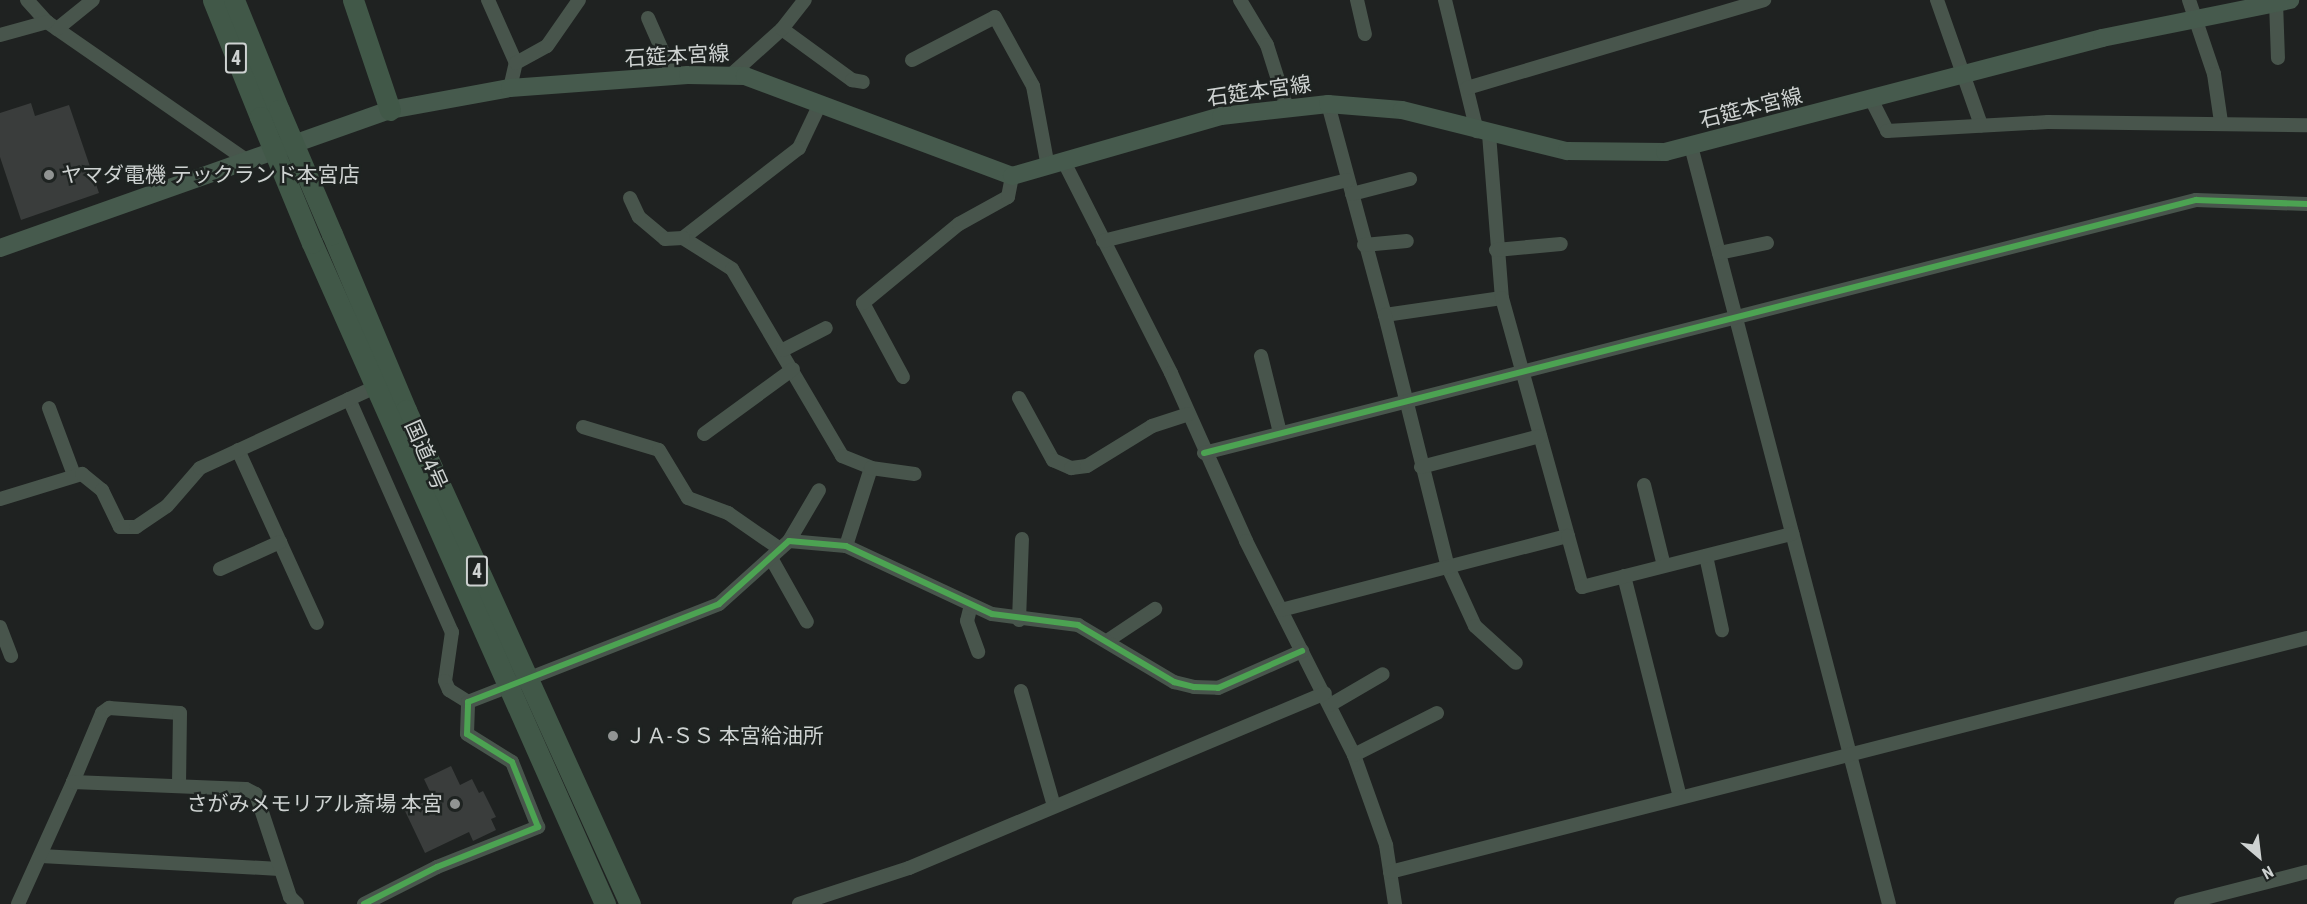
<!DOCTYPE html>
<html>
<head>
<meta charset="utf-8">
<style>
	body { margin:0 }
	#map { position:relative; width:2307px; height:904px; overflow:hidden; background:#1f2221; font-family:"Roboto Condensed","Noto Sans JP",sans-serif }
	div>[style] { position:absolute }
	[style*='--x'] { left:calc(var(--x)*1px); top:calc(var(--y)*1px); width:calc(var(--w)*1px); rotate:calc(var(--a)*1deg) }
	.building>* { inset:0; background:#3a3d3c }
	.minor>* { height:14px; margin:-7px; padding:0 7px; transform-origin:7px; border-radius:7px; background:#48554c }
	.major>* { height:18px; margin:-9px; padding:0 9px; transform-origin:9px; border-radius:9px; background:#465a4d }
	.highway>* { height:21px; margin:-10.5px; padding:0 10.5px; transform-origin:10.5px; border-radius:10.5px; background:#415848 }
	.highway-bridge>* { height:21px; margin:-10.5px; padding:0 10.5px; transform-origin:10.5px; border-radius:10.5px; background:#415848 }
	.cycleway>* { height:6px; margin:-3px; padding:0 3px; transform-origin:3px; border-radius:3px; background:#4ca352 }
	.dots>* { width:16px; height:16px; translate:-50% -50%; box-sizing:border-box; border:3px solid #1e2321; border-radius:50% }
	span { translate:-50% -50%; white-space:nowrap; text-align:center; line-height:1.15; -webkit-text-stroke:5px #1e2321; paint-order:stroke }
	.shield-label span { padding:2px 4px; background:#1e2321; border:2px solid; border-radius:4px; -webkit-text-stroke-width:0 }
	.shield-label { font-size:20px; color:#ced2d1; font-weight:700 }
	.street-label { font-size:21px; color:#ced2d1 }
	.poi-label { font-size:21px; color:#ced2d1 }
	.left { translate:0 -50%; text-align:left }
	.right { translate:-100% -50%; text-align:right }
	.north { position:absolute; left:2229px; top:826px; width:60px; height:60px; -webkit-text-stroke:4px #1e2321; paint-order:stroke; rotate:152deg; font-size:16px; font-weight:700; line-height:24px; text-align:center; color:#ced2d1 }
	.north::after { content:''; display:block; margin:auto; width:21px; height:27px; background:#ced2d1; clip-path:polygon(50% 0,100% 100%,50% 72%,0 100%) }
</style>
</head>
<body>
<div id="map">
	<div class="building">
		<div style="clip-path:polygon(31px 103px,35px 116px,69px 105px,99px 193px,21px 220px,0 157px,0 113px)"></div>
		<div style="clip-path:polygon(451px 766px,460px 785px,472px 779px,479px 793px,483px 791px,496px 817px,491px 819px,496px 830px,473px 841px,469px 832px,425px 853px,405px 811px,433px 798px,424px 779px)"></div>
	</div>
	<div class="minor">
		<div style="--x:27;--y:0;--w:30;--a:48"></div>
		<div style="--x:47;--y:22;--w:244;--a:34.7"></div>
		<div style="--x:488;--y:0;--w:69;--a:66"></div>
		<div style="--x:1240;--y:0;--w:52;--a:59"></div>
		<div style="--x:1267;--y:45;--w:66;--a:72.4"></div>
		<div style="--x:1357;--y:0;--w:35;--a:77"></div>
		<div style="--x:1445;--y:0;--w:135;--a:76.3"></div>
		<div style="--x:1937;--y:0;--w:133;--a:70.6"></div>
		<div style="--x:2189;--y:0;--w:78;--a:71.3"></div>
		<div style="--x:2214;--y:74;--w:49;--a:81.7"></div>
		<div style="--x:2276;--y:2;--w:56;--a:88"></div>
		<div style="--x:648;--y:18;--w:62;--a:66.3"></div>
		<div style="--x:57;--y:29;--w:46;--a:-38.9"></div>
		<div style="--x:782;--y:29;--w:87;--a:36.1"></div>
		<div style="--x:852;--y:80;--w:11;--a:10"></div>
		<div style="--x:0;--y:35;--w:49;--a:-15.5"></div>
		<div style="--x:912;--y:60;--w:93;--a:-27.4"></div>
		<div style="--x:995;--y:17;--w:79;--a:61.2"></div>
		<div style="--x:1033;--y:86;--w:82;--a:79.5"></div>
		<div style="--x:732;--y:74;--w:67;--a:-42"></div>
		<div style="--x:782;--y:29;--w:37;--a:-52"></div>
		<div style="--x:510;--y:88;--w:26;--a:-77"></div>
		<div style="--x:516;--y:63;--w:35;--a:-29"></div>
		<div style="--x:547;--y:46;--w:56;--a:-55.2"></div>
		<div style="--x:1467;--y:88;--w:310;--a:-16.5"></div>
		<div style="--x:1871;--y:99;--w:36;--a:63"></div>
		<div style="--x:1887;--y:131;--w:161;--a:-3.2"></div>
		<div style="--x:2048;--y:122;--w:259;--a:0.7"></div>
		<div style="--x:1328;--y:104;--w:219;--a:74.9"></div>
		<div style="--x:1385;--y:315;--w:118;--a:-8.3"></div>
		<div style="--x:819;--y:106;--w:47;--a:115.5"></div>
		<div style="--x:799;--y:148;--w:147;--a:142.2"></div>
		<div style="--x:683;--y:238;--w:58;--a:32.3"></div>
		<div style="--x:732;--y:269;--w:217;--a:59.5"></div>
		<div style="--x:842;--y:456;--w:31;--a:22"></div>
		<div style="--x:871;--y:468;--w:82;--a:107.8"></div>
		<div style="--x:1489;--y:134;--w:165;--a:85.5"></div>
		<div style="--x:1502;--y:298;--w:247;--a:74.5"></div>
		<div style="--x:1691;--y:146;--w:783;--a:75.36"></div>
		<div style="--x:1063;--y:160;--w:239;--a:63.1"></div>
		<div style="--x:1171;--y:373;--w:184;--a:65.9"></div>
		<div style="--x:1246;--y:541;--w:240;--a:63.2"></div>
		<div style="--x:1354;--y:755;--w:96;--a:70.4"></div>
		<div style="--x:1386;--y:845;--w:60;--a:81.3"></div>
		<div style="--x:1352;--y:194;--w:60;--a:-14.5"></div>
		<div style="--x:630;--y:198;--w:21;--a:65"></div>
		<div style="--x:639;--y:217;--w:34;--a:40"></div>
		<div style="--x:665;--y:239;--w:18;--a:-3"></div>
		<div style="--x:1103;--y:241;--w:252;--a:-14"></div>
		<div style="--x:1364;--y:245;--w:43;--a:-5.3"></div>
		<div style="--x:1496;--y:250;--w:65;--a:-5.3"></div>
		<div style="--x:1719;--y:253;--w:49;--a:-11.8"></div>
		<div style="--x:1385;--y:315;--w:260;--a:76"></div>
		<div style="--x:1448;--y:567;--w:65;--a:65.4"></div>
		<div style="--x:1475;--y:626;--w:55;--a:42.1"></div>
		<div style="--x:783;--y:350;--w:48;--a:-27.1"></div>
		<div style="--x:1261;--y:356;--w:79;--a:76.1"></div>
		<div style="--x:903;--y:377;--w:84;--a:-118.4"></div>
		<div style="--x:863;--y:303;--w:124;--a:-39.5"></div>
		<div style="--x:959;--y:224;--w:56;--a:-28.9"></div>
		<div style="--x:1008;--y:197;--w:21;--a:-79"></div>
		<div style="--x:1019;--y:398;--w:71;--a:61.3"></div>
		<div style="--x:1053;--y:460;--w:20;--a:24"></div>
		<div style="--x:1071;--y:468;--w:16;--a:-7"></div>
		<div style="--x:1087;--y:466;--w:76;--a:-31.6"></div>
		<div style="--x:1152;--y:426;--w:38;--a:-18"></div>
		<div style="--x:349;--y:399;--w:255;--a:66.2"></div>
		<div style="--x:452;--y:632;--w:49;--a:98.1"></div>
		<div style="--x:445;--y:681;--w:10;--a:66"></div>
		<div style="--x:449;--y:690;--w:22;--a:32"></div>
		<div style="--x:49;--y:408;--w:72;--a:69.5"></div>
		<div style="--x:583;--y:427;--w:79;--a:16.8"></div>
		<div style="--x:659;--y:450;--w:56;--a:58.9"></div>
		<div style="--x:688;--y:498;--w:43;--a:20.6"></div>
		<div style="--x:728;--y:513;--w:63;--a:34.7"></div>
		<div style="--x:704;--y:434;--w:110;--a:-36.1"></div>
		<div style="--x:238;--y:450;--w:190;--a:65.5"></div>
		<div style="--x:1204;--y:453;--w:1024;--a:-14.31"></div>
		<div style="--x:2196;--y:200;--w:111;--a:2.1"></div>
		<div style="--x:1421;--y:467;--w:123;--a:-14.6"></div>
		<div style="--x:871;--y:468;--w:44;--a:7.8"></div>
		<div style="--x:1644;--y:485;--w:83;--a:76.1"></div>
		<div style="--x:0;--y:499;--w:86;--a:-17"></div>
		<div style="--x:82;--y:474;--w:26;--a:39"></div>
		<div style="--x:102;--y:490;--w:41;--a:64.1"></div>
		<div style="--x:120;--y:527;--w:16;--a:0"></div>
		<div style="--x:136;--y:527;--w:37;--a:-34"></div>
		<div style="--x:167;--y:506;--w:50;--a:-49"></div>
		<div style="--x:200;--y:468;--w:191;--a:-24.8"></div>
		<div style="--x:789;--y:541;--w:59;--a:-59.5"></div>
		<div style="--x:1706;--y:556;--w:76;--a:77.8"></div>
		<div style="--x:771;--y:558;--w:73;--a:60.6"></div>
		<div style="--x:220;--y:569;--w:66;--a:-24.2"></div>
		<div style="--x:1624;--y:576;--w:228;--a:75.8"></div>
		<div style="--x:971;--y:605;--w:16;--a:104"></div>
		<div style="--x:967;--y:621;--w:33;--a:70"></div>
		<div style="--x:1281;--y:610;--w:296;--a:-14.5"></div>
		<div style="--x:1568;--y:536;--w:53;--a:74.6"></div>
		<div style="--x:1582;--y:587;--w:217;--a:-14.2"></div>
		<div style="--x:1019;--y:620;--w:81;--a:-87.9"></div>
		<div style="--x:0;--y:627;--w:31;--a:69"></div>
		<div style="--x:1107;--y:641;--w:58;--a:-33.7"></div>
		<div style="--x:1021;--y:691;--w:120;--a:74"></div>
		<div style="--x:1330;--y:705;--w:61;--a:-30.3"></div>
		<div style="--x:1354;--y:755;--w:93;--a:-26.8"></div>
		<div style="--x:73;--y:782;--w:75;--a:-67.2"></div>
		<div style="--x:102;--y:713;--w:9;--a:-36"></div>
		<div style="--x:109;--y:708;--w:71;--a:4"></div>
		<div style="--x:180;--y:713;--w:73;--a:90.8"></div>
		<div style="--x:41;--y:856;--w:239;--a:3.1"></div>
		<div style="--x:1390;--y:872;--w:946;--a:-14.32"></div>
		<div style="--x:18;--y:904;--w:134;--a:-65.7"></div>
		<div style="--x:73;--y:782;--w:173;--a:2.3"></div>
		<div style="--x:246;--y:789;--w:11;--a:27"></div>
		<div style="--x:256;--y:794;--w:108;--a:71.7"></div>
		<div style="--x:290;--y:897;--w:10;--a:45"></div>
		<div style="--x:364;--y:904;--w:82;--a:-26.9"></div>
		<div style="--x:437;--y:867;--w:109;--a:-21.6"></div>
		<div style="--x:538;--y:827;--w:70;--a:-111.8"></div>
		<div style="--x:512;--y:762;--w:53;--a:-148.1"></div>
		<div style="--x:467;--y:734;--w:32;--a:-88"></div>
		<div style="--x:468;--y:702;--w:269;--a:-21.3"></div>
		<div style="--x:719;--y:604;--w:94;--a:-42"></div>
		<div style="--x:789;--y:541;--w:57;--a:5"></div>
		<div style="--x:846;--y:546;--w:161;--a:25"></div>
		<div style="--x:992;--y:614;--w:87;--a:7.3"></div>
		<div style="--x:1078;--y:625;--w:112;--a:30.7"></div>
		<div style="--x:1174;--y:682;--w:21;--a:14"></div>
		<div style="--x:1194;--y:687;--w:24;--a:2"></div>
		<div style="--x:1218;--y:688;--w:92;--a:-23.8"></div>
		<div style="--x:799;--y:904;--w:116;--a:-18.1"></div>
		<div style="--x:909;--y:868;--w:451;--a:-22.8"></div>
		<div style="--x:2181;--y:904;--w:130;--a:-14.3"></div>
	</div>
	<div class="major">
		<div style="--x:0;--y:248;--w:414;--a:-19.5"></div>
		<div style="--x:390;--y:110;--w:122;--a:-10.4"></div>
		<div style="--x:510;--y:88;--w:178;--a:-4.2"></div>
		<div style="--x:688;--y:75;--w:57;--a:1"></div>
		<div style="--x:745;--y:76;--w:285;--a:20.5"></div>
		<div style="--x:1012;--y:176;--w:217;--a:-16"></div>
		<div style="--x:1221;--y:116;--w:108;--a:-6.4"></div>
		<div style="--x:1328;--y:104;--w:74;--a:4.6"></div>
		<div style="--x:1402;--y:110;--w:170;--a:14"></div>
		<div style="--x:1567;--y:151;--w:98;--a:0.6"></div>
		<div style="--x:1665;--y:152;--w:452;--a:-14.6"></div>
		<div style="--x:2102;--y:38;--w:192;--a:-11.4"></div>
	</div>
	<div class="highway">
		<div style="--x:213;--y:0;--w:126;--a:68.1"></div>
		<div style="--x:234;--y:0;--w:119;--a:67.8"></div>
		<div style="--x:353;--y:0;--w:116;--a:71.4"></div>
		<div style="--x:332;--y:234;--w:191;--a:67.2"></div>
		<div style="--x:406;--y:410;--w:542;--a:65.61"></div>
		<div style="--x:312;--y:243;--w:723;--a:66.09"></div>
	</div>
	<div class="highway-bridge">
		<div style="--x:279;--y:110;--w:135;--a:66.9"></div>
		<div style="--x:260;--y:117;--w:136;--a:67.6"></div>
	</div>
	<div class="cycleway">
		<div style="--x:1204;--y:453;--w:1024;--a:-14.31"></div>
		<div style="--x:2196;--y:200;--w:111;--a:2.1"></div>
		<div style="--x:364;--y:904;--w:82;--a:-26.9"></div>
		<div style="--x:437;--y:867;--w:109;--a:-21.6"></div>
		<div style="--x:538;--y:827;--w:70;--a:-111.8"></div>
		<div style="--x:512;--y:762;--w:53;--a:-148.1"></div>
		<div style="--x:467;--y:734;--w:32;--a:-88"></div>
		<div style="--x:468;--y:702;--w:269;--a:-21.3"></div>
		<div style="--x:719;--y:604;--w:94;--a:-42"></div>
		<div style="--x:789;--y:541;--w:57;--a:5"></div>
		<div style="--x:846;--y:546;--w:161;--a:25"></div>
		<div style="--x:992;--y:614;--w:87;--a:7.3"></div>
		<div style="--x:1078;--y:625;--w:112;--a:30.7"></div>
		<div style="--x:1174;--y:682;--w:21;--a:14"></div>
		<div style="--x:1194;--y:687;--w:24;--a:2"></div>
		<div style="--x:1218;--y:688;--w:92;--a:-23.8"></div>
	</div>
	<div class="dots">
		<div style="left:49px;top:175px;background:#919493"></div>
		<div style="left:613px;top:736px;background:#919493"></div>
		<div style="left:455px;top:804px;background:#919493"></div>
	</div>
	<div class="shield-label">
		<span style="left:236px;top:58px">4</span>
		<span style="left:477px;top:571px">4</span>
	</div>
	<div class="street-label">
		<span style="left:677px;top:56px;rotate:-3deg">石筵本宮線</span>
		<span style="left:1259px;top:91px;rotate:-8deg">石筵本宮線</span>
		<span style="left:1751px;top:108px;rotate:-14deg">石筵本宮線</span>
		<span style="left:426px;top:455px;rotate:66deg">国道4号</span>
	</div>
	<div class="poi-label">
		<span class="left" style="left:61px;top:175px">ヤマダ電機 テックランド本宮店</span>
		<span class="left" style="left:625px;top:736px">ＪＡ-ＳＳ 本宮給油所</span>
		<span class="right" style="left:443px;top:804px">さがみメモリアル斎場 本宮</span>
	</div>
	<div class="north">N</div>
</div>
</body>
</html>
